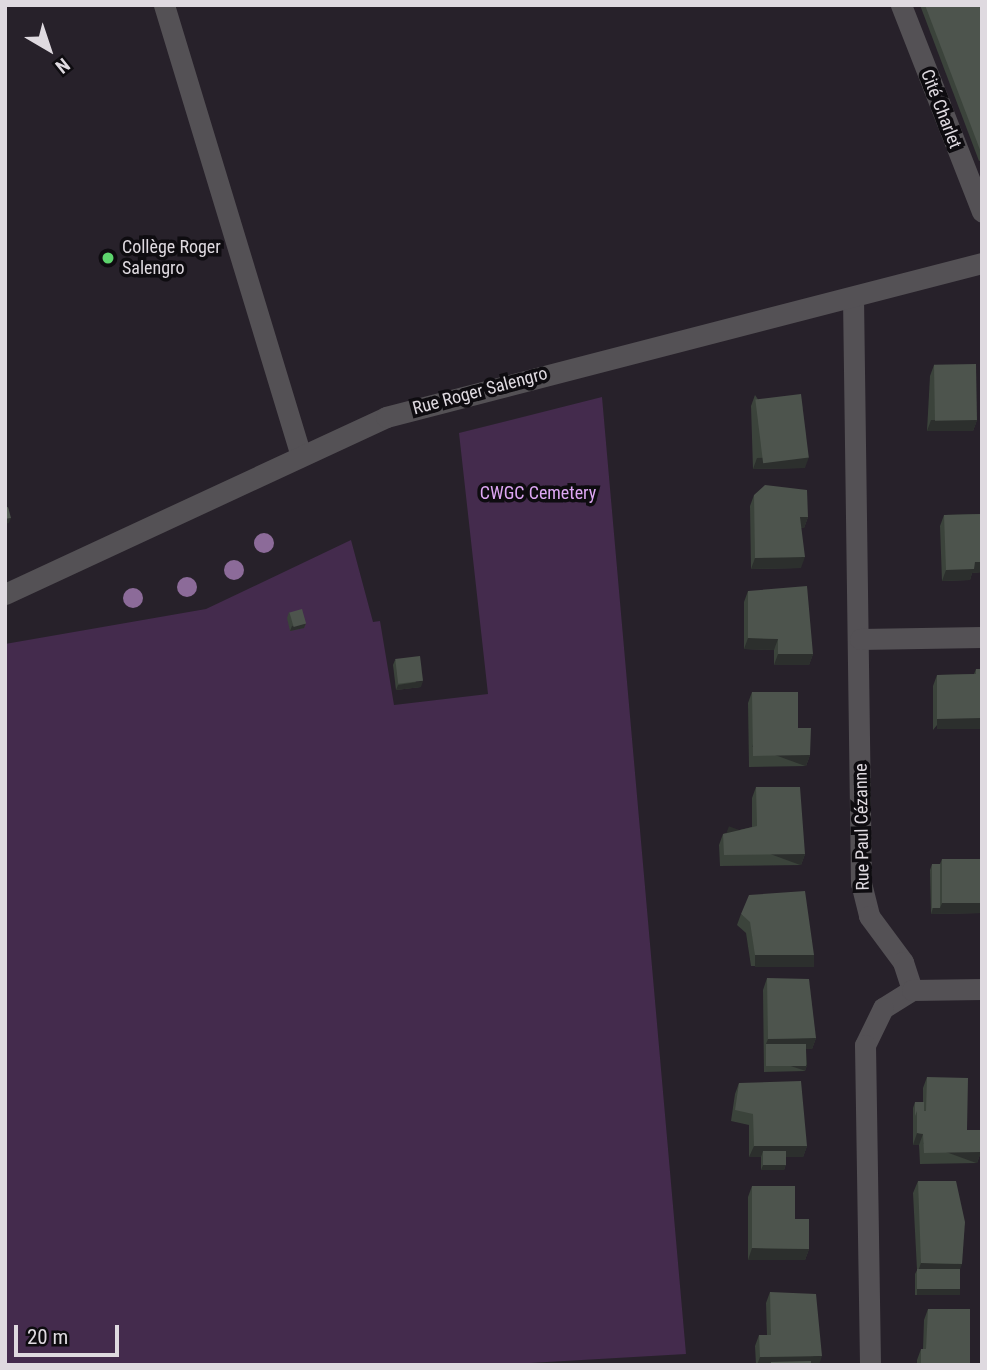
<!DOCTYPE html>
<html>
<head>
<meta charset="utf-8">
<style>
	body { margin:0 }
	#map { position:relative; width:987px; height:1370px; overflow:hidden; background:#27212a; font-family:"Roboto Condensed",sans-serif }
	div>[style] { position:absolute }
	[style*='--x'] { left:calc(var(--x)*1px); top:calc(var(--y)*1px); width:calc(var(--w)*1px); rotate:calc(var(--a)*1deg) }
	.green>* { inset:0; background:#442b4d }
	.minor>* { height:21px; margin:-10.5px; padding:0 10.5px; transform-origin:10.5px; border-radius:10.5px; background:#545155 }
	.trees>* { width:20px; height:20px; margin:-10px; border-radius:50%; background:#8c6b99 }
	.wall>* { inset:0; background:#3b433b }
	.shaded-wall>* { inset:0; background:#2c2f2d; transform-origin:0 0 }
	.building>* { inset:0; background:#4d544d; transform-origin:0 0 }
	.dots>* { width:19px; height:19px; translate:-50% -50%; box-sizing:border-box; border:4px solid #0e0c10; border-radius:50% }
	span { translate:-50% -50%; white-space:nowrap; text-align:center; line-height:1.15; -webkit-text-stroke:7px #0e0c10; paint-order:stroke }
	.street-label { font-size:18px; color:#dfdae0 }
	.poi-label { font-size:18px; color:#dfdae0 }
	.left { translate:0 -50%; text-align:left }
	.park-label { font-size:18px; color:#dea7f4 }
	.frame { position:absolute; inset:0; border:7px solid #dfdae0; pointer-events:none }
	.north { position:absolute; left:14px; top:14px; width:70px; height:70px; -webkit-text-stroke:5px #0e0c10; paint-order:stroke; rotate:141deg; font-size:19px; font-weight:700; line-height:28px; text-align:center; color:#dfdae0 }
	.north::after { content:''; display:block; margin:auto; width:24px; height:32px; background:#dfdae0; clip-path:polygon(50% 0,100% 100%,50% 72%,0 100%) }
	.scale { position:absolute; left:14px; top:1325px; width:105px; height:32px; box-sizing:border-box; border:4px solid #dfdae0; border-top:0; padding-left:9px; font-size:21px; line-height:24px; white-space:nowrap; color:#dfdae0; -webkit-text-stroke:5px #0e0c10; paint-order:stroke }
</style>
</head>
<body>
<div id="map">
	<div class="green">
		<div style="clip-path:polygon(602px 397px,686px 1354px,494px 1365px,5px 1365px,5px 644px,206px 609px,351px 540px,373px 622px,380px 621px,394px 705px,488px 694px,459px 433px)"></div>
	</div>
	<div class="minor">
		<div style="--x:164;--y:5;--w:470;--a:73.1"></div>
		<div style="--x:901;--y:5;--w:222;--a:68.6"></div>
		<div style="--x:853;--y:297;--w:586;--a:89.22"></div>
		<div style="--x:861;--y:883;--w:34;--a:76"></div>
		<div style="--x:869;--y:916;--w:57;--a:53.5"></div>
		<div style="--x:903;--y:962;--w:29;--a:72"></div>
		<div style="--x:912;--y:990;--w:34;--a:148"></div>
		<div style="--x:883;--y:1008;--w:41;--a:115.9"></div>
		<div style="--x:865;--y:1045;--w:320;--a:89.1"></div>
		<div style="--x:5;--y:594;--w:420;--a:-24.9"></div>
		<div style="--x:386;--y:417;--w:616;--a:-14.49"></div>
		<div style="--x:860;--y:639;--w:122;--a:-0.9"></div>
		<div style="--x:912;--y:990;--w:70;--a:-0.8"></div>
	</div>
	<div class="trees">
		<div style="left:264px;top:543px"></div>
		<div style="left:234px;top:570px"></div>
		<div style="left:187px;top:587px"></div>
		<div style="left:133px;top:598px"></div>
	</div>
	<div class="wall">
		<div style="clip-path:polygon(920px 5px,979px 5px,982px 160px,979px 161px)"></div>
		<div style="clip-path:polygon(934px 365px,977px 420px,973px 431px,927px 431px,930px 376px)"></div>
		<div style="clip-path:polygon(755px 395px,805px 468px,753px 469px,751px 406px)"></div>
		<div style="clip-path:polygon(754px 495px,808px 517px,804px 528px,801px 528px,801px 568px,751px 569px,750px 506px)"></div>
		<div style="clip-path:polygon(982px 514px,982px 572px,972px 573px,970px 580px,942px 581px,940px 526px,944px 515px)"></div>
		<div style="clip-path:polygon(748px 591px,813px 654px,809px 665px,774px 665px,774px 650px,744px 649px,744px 602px)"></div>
		<div style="clip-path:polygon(289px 612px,306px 623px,304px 628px,290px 631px,287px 618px)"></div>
		<div style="clip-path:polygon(395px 660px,421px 687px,396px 690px,393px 665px)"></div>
		<div style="clip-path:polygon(976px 669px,982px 669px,933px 730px,933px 686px,937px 675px,974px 674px)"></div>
		<div style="clip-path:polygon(752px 692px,798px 728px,810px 755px,806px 766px,749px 767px,748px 703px)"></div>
		<div style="clip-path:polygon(756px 787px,805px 854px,801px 865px,720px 866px,719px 845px,723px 834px,752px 827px,752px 798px)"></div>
		<div style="clip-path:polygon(942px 859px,982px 859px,982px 913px,931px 914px,930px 870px,932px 864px,940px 864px)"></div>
		<div style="clip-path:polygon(741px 914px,810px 966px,751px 966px,746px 933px,737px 925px)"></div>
		<div style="clip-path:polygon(767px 978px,816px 1038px,812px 1049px,806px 1049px,807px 1065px,805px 1071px,764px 1072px,763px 990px)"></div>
		<div style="clip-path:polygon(927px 1077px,967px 1130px,981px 1152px,977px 1163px,920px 1164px,919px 1145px,913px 1145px,913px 1108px,915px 1102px,923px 1102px,923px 1088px)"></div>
		<div style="clip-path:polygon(739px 1083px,807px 1146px,803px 1157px,786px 1157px,786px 1164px,784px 1170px,761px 1170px,761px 1157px,749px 1157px,749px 1125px,731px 1121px,735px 1094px)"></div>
		<div style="clip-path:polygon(918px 1181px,960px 1269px,960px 1289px,958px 1295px,915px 1295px,915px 1274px,917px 1270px,913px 1193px)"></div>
		<div style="clip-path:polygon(752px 1186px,795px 1219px,809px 1249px,805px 1260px,748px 1260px,748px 1197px)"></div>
		<div style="clip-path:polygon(770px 1292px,819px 1365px,756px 1365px,755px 1346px,759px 1335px,767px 1335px,766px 1303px)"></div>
		<div style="clip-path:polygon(928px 1309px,970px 1365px,917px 1365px,917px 1360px,921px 1349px,923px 1349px,924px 1320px)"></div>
	</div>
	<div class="shaded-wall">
		<div style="clip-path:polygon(931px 420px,977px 420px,973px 431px,927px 431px)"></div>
		<div style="clip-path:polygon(809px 457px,805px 468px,753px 469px,757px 458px)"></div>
		<div style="clip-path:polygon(800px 517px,808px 517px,804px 528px,796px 528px)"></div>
		<div style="clip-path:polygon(11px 518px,9px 523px,5px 524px,5px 519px)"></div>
		<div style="clip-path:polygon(805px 557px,801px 568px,751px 569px,755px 558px)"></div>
		<div style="clip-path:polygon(975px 562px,982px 562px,982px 572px,972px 573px,970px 580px,942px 581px,946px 570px)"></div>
		<div style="clip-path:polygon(306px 623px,304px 628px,290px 631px,292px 626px)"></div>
		<div style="clip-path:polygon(748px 638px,778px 639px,774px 650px,744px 649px)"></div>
		<div style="clip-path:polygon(778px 654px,813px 654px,809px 665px,774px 665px)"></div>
		<div style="clip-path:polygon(423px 681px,421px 687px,396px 690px,398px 685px)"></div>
		<div style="left:982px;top:718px;width:11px;height:45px;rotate:90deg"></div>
		<div style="left:810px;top:755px;width:12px;height:57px;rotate:110deg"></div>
		<div style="left:805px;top:854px;width:12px;height:81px;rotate:110deg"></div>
		<div style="clip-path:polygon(982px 902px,982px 913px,931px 914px,933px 908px,940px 908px,942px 903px)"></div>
		<div style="left:755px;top:955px;width:59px;height:12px"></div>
		<div style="clip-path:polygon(816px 1038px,812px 1049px,766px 1050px,766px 1044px,768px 1039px)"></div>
		<div style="left:807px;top:1065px;width:6px;height:41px;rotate:108deg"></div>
		<div style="clip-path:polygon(917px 1133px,923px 1134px,919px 1145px,913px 1145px)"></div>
		<div style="clip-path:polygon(754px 1146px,807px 1146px,803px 1157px,763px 1157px,763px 1151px,761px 1157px,749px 1157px)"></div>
		<div style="left:981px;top:1152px;width:12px;height:57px;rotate:110deg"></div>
		<div style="clip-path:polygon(786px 1164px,784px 1170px,761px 1170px,763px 1165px)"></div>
		<div style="clip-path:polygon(752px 1248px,809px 1249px,805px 1260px,748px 1260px)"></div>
		<div style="clip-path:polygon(921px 1263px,962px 1264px,958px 1275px,917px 1274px)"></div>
		<div style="left:917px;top:1289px;width:43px;height:6px"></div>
		<div style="clip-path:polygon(822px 1356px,819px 1365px,771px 1365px,771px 1362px,770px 1365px,757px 1365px,760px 1357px)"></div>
	</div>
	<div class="building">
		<div style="clip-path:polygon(925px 5px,979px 5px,982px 12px,982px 155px)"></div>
		<div style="left:976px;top:364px;width:56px;height:42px;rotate:89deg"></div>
		<div style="left:801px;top:394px;width:64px;height:46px;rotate:83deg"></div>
		<div style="clip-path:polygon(765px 485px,807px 490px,808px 517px,800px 517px,805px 557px,755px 558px,754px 495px)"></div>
		<div style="clip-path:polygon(8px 507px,11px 518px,5px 519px,5px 508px)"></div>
		<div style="clip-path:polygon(982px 514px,982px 562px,975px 562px,974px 569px,946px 570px,944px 515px)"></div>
		<div style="clip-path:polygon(807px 586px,813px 654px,778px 654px,778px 639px,748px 638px,748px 591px)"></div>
		<div style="left:302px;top:609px;width:15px;height:13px;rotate:74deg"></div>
		<div style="left:420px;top:656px;width:25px;height:25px;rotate:83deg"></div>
		<div style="clip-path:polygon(976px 669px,982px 669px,982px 718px,937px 719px,937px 675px,976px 674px)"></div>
		<div style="clip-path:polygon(752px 692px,798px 692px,798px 728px,811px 728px,810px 755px,753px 756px)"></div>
		<div style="clip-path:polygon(756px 787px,800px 787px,805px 854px,724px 855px,723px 834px,757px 826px)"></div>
		<div style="left:942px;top:859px;width:40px;height:44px"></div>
		<div style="left:932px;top:864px;width:8px;height:44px"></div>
		<div style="clip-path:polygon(805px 891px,814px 955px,755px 955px,750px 922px,741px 914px,749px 895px)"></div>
		<div style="clip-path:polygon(767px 978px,809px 979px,816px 1038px,768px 1039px)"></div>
		<div style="left:766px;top:1044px;width:40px;height:22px"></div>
		<div style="clip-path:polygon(927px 1077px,968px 1078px,967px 1130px,981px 1130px,981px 1152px,924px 1153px,923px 1134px,917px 1133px,917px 1111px,926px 1111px)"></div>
		<div style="clip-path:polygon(801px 1081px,807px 1146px,754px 1146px,753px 1114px,735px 1110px,739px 1083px)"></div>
		<div style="clip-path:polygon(915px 1102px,924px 1102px,924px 1111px,917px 1111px,915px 1116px)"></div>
		<div style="left:763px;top:1151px;width:23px;height:14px"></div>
		<div style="clip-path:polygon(918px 1181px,956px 1181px,965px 1222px,962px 1264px,921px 1263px)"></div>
		<div style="clip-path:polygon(752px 1186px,795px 1186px,795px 1219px,809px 1219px,809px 1249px,752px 1248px)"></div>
		<div style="left:917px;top:1269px;width:43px;height:20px"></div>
		<div style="clip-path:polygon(770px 1292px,816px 1294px,822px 1356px,760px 1357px,759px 1335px,771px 1335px)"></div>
		<div style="clip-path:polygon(928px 1309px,970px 1309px,970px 1365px,921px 1365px,921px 1349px,926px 1349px)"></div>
		<div style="clip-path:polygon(811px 1361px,811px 1365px,771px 1365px,771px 1362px)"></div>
	</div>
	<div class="dots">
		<div style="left:108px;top:258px;background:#5dd56d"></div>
	</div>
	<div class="street-label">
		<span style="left:941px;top:109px;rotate:69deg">Cité Charlet</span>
		<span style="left:480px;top:391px;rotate:-15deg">Rue Roger Salengro</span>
		<span style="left:862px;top:827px;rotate:-91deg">Rue Paul Cézanne</span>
	</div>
	<div class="poi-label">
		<span class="left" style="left:122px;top:258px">Collège Roger<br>Salengro</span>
	</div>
	<div class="park-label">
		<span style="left:538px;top:493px">CWGC Cemetery</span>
	</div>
	<div class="frame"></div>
	<div class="north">N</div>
	<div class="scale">20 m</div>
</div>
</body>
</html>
